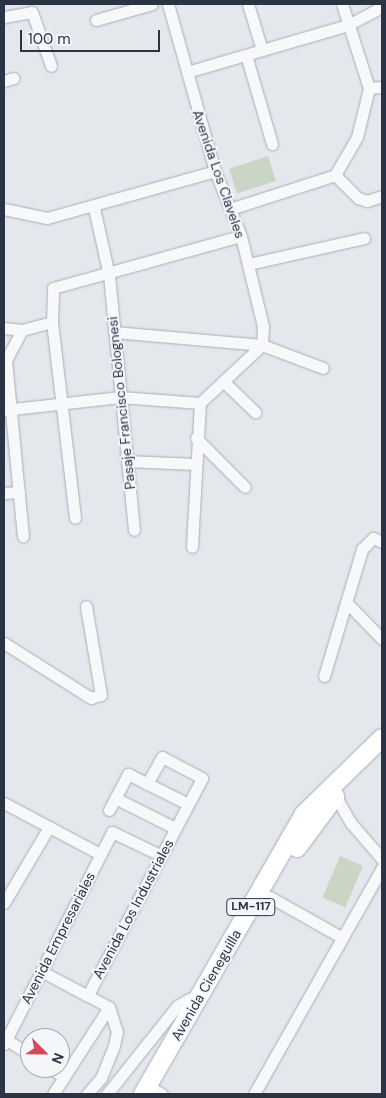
<!DOCTYPE html>
<html>
<head>
<meta charset="utf-8">
<style>
	body { margin:0 }
	#map { position:relative; width:386px; height:1098px; overflow:hidden; background:#e4e7ec; font-family:"DM Sans",sans-serif }
	div>[style] { position:absolute }
	[style*='--x'] { left:calc(var(--x)*1px); top:calc(var(--y)*1px); width:calc(var(--w)*1px); rotate:calc(var(--a)*1deg) }
	.green>* { inset:0; background:#c9d6c5; transform-origin:0 0 }
	.roads { filter:drop-shadow(0 0 1px #a9aeb7) drop-shadow(0 0 1px #a9aeb7) }
	.street>* { height:11px; margin:-5.5px; padding:0 5.5px; transform-origin:5.5px; border-radius:5.5px; background:#f7f8fa }
	.primary>* { height:18px; margin:-9px; padding:0 9px; transform-origin:9px; border-radius:9px; background:#fff }
	span { translate:-50% -50%; white-space:nowrap; text-align:center; line-height:1.15; -webkit-text-stroke:4px #f4f6f9; paint-order:stroke }
	.shield-label span { padding:1px 4px; background:#f4f6f9; border:1px solid; border-radius:4px; -webkit-text-stroke-width:0 }
	.shield-label { font-size:12px; color:#2b3445; font-weight:700 }
	.street-label { font-size:14px; color:#2b3445 }
	.frame { position:absolute; inset:0; border:5px solid #2b3445; pointer-events:none }
	.north { position:absolute; left:20px; top:1028px; width:50px; height:50px; box-sizing:border-box; background:#f4f6f9; border:1px solid #a4a8b1; border-radius:50%; rotate:113deg; font-size:14px; font-weight:700; line-height:20px; text-align:center; color:#2b3445 }
	.north::after { content:''; display:block; margin:auto; width:18px; height:22px; background:#d1495b; clip-path:polygon(50% 0,100% 100%,50% 72%,0 100%) }
	.scale { position:absolute; left:20px; top:30px; width:140px; height:22px; box-sizing:border-box; border:2px solid #2b3445; border-top:0; padding-left:6px; font-size:15px; line-height:18px; white-space:nowrap; color:#2b3445; -webkit-text-stroke:4px #f4f6f9; paint-order:stroke }
</style>
</head>
<body>
<div id="map">
	<div class="green">
		<div style="left:268px;top:156px;width:26px;height:41px;rotate:72deg"></div>
		<div style="left:340px;top:856px;width:25px;height:45px;rotate:23deg"></div>
	</div>
	<div class="roads">
		<div class="street">
			<div style="--x:168;--y:4;--w:173;--a:74.3"></div>
			<div style="--x:215;--y:171;--w:70;--a:68.2"></div>
			<div style="--x:241;--y:236;--w:93;--a:76.3"></div>
			<div style="--x:263;--y:326;--w:19;--a:93"></div>
			<div style="--x:262;--y:345;--w:85;--a:136.9"></div>
			<div style="--x:200;--y:403;--w:144;--a:93.2"></div>
			<div style="--x:248;--y:4;--w:48;--a:73.1"></div>
			<div style="--x:4;--y:17;--w:28;--a:-10"></div>
			<div style="--x:32;--y:12;--w:57;--a:70.6"></div>
			<div style="--x:96;--y:20;--w:58;--a:-15.9"></div>
			<div style="--x:246;--y:55;--w:93;--a:73.7"></div>
			<div style="--x:187;--y:72;--w:168;--a:-16.3"></div>
			<div style="--x:348;--y:25;--w:38;--a:-28"></div>
			<div style="--x:4;--y:81;--w:10;--a:-17"></div>
			<div style="--x:369;--y:88;--w:13;--a:-4"></div>
			<div style="--x:335;--y:175;--w:44;--a:-59.9"></div>
			<div style="--x:357;--y:137;--w:50;--a:-76.2"></div>
			<div style="--x:369;--y:88;--w:88;--a:-107.8"></div>
			<div style="--x:335;--y:175;--w:33;--a:45"></div>
			<div style="--x:358;--y:198;--w:9;--a:18"></div>
			<div style="--x:367;--y:201;--w:16;--a:-18"></div>
			<div style="--x:94;--y:208;--w:69;--a:77.4"></div>
			<div style="--x:109;--y:275;--w:256;--a:84.4"></div>
			<div style="--x:4;--y:209;--w:44;--a:11.8"></div>
			<div style="--x:47;--y:218;--w:174;--a:-15.6"></div>
			<div style="--x:230;--y:209;--w:110;--a:-17.9"></div>
			<div style="--x:249;--y:264;--w:118;--a:-12.7"></div>
			<div style="--x:52;--y:322;--w:197;--a:83.3"></div>
			<div style="--x:4;--y:328;--w:18;--a:6"></div>
			<div style="--x:22;--y:330;--w:31;--a:-15"></div>
			<div style="--x:52;--y:322;--w:34;--a:-88"></div>
			<div style="--x:53;--y:288;--w:195;--a:-15.5"></div>
			<div style="--x:22;--y:330;--w:34;--a:118"></div>
			<div style="--x:6;--y:360;--w:177;--a:84.5"></div>
			<div style="--x:114;--y:332;--w:149;--a:5"></div>
			<div style="--x:262;--y:345;--w:65;--a:20.7"></div>
			<div style="--x:223;--y:381;--w:45;--a:44.1"></div>
			<div style="--x:4;--y:410;--w:117;--a:-6.4"></div>
			<div style="--x:120;--y:397;--w:80;--a:4.3"></div>
			<div style="--x:196;--y:438;--w:69;--a:45"></div>
			<div style="--x:127;--y:461;--w:68;--a:2.5"></div>
			<div style="--x:4;--y:493;--w:15;--a:-4"></div>
			<div style="--x:346;--y:602;--w:52;--a:45.8"></div>
			<div style="--x:4;--y:643;--w:103;--a:32.3"></div>
			<div style="--x:91;--y:698;--w:10;--a:-17"></div>
			<div style="--x:101;--y:695;--w:90;--a:-99.6"></div>
			<div style="--x:324;--y:676;--w:133;--a:-73.3"></div>
			<div style="--x:362;--y:549;--w:16;--a:-45"></div>
			<div style="--x:373;--y:538;--w:10;--a:24"></div>
			<div style="--x:333;--y:792;--w:36;--a:60"></div>
			<div style="--x:351;--y:823;--w:48;--a:49.3"></div>
			<div style="--x:115;--y:798;--w:67;--a:26.6"></div>
			<div style="--x:4;--y:803;--w:109;--a:28"></div>
			<div style="--x:109;--y:810;--w:41;--a:-62.2"></div>
			<div style="--x:128;--y:774;--w:67;--a:26.6"></div>
			<div style="--x:270;--y:897;--w:81;--a:29.4"></div>
			<div style="--x:4;--y:903;--w:88;--a:-59.4"></div>
			<div style="--x:41;--y:971;--w:53;--a:28"></div>
			<div style="--x:4;--y:1038;--w:31;--a:33"></div>
			<div style="--x:4;--y:1044;--w:238;--a:-63"></div>
			<div style="--x:112;--y:832;--w:53;--a:25.6"></div>
			<div style="--x:50;--y:1068;--w:17;--a:33"></div>
			<div style="--x:148;--y:1086;--w:16;--a:30"></div>
			<div style="--x:53;--y:1094;--w:103;--a:-57.2"></div>
			<div style="--x:109;--y:1007;--w:24;--a:-152"></div>
			<div style="--x:88;--y:996;--w:10;--a:-66"></div>
			<div style="--x:92;--y:987;--w:236;--a:-62.2"></div>
			<div style="--x:202;--y:778;--w:45;--a:-152.3"></div>
			<div style="--x:162;--y:757;--w:31;--a:119"></div>
			<div style="--x:87;--y:1094;--w:21;--a:-49"></div>
			<div style="--x:101;--y:1078;--w:35;--a:-68"></div>
			<div style="--x:114;--y:1045;--w:13;--a:-77"></div>
			<div style="--x:117;--y:1032;--w:26;--a:-108"></div>
			<div style="--x:107;--y:1094;--w:112;--a:-51.5"></div>
			<div style="--x:177;--y:1006;--w:14;--a:-30"></div>
			<div style="--x:189;--y:999;--w:8;--a:23"></div>
			<div style="--x:254;--y:1094;--w:260;--a:-60.5"></div>
		</div>
		<div class="primary">
			<div style="--x:297;--y:848;--w:64;--a:-53.3"></div>
			<div style="--x:143;--y:1094;--w:323;--a:-60.1"></div>
			<div style="--x:304;--y:814;--w:109;--a:-44.3"></div>
		</div>
	</div>
	<div class="shield-label">
		<span style="left:251px;top:907px">LM-117</span>
	</div>
	<div class="street-label">
		<span style="left:219px;top:174px;rotate:71deg">Avenida Los Claveles</span>
		<span style="left:121px;top:403px;rotate:-96deg">Pasaje Francisco Bolognesi</span>
		<span style="left:133px;top:909px;rotate:-62deg">Avenida Los Industriales</span>
		<span style="left:58px;top:938px;rotate:-63deg">Avenida Empresariales</span>
		<span style="left:206px;top:985px;rotate:-60deg">Avenida Cieneguilla</span>
	</div>
	<div class="frame"></div>
	<div class="north">N</div>
	<div class="scale">100 m</div>
</div>
</body>
</html>
